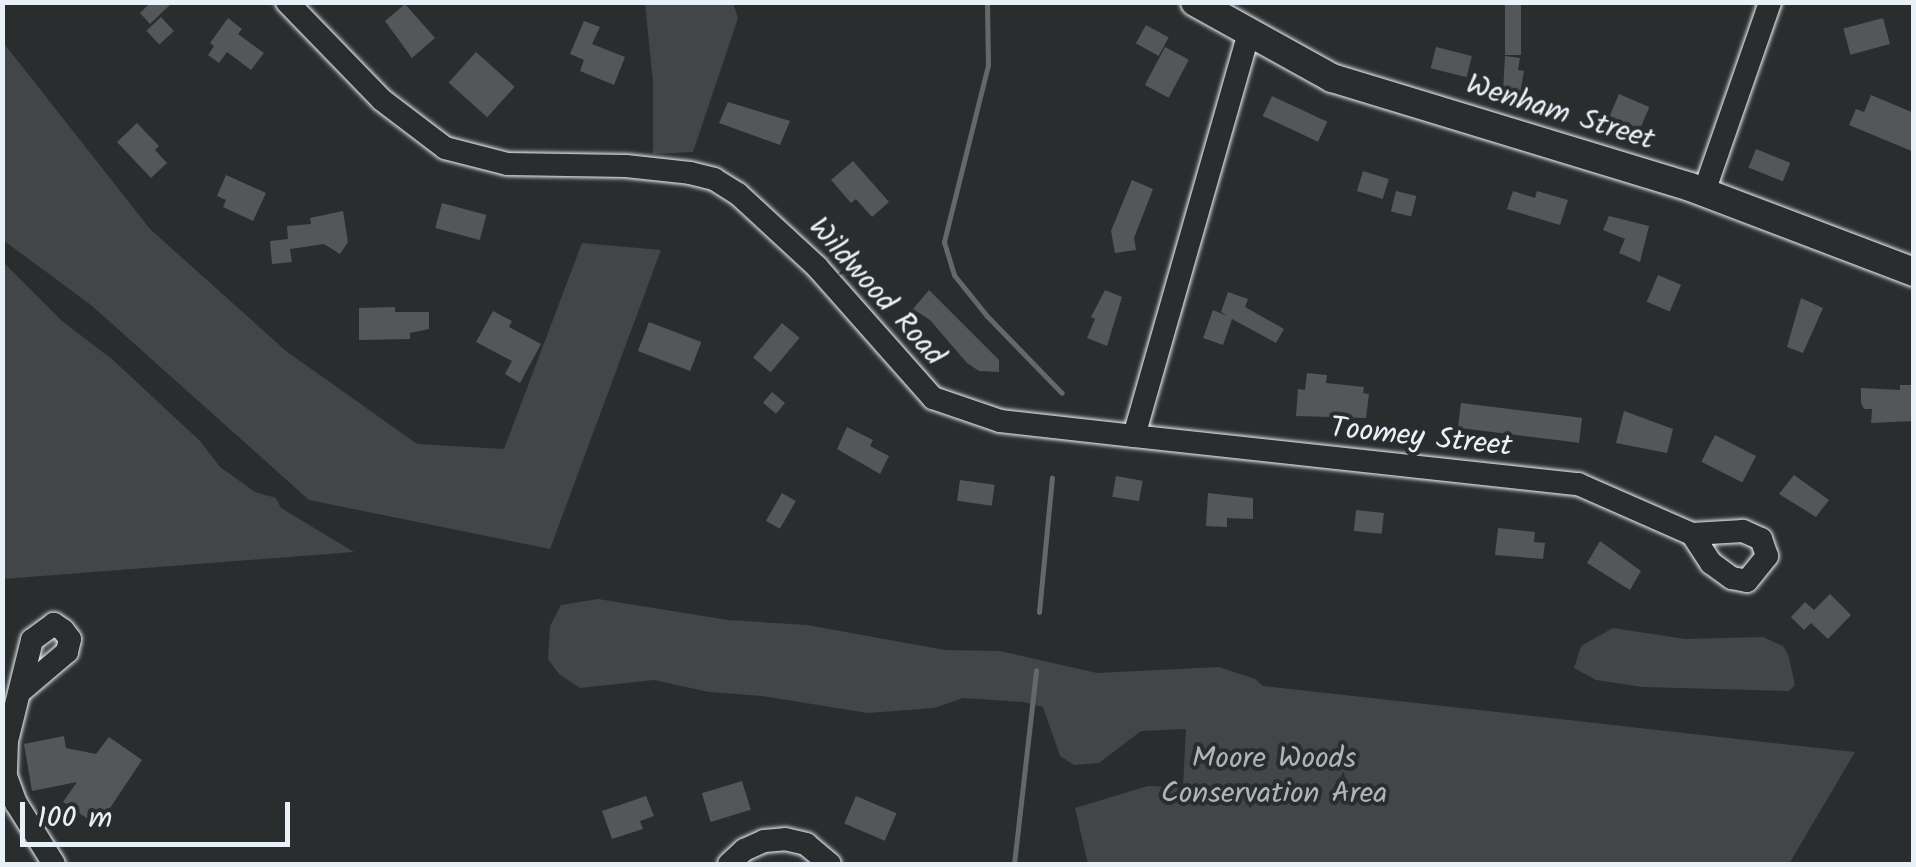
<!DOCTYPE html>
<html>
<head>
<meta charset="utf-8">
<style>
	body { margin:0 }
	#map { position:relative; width:1916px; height:867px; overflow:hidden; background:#2a2d2e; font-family:Kalam,sans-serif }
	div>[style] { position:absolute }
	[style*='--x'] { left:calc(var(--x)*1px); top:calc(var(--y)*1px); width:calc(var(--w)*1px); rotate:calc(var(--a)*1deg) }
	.green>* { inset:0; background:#424648 }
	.stream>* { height:5px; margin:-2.5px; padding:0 2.5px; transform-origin:2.5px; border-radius:2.5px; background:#63686b }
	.building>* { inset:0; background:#535759; transform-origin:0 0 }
	.roads { filter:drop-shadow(0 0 2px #e8f1f8) drop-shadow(0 0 2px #e8f1f8) }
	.minor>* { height:22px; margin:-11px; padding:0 11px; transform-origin:11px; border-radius:11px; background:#2a2d2e }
	.major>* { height:28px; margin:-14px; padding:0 14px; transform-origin:14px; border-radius:14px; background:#2a2d2e }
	span { translate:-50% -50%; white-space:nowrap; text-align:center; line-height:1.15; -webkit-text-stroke:8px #2a2d2e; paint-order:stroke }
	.street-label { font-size:30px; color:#e8f1f8 }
	.park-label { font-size:30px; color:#aeb5ba }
	.frame { position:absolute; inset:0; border:5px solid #e8f1f8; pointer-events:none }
	.scale { position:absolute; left:20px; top:802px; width:270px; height:45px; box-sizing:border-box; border:5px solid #e8f1f8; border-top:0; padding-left:12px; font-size:30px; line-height:35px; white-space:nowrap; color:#e8f1f8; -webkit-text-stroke:8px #2a2d2e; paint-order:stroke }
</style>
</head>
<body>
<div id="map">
	<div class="green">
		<div style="clip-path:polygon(645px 3px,733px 3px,738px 18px,693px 152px,653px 154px,653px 82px)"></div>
		<div style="clip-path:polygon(2px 41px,150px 229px,286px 351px,417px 444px,504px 449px,582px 243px,661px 250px,550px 549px,309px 500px,91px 305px,3px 240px)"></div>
		<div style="clip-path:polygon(3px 262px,62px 321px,113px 360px,200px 441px,220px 467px,255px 492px,276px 498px,281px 508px,354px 552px,3px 579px)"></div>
		<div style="clip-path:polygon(598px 599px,728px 620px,807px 625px,945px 650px,1000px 651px,1097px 673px,1219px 667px,1255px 679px,1263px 686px,1855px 752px,1789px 864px,1088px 864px,1075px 808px,1148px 786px,1183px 787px,1186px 729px,1141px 731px,1099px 763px,1074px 765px,1060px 756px,1043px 707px,1023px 702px,963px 698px,934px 708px,868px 713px,762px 696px,709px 692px,654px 680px,580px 688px,559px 674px,548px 659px,550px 626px,561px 605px)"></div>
		<div style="clip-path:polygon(1613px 628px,1685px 639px,1763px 637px,1783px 646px,1788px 654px,1795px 685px,1789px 691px,1643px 687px,1596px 680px,1574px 668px,1581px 646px)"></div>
	</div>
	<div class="stream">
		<div style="--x:987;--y:2;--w:63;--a:89.1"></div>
		<div style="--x:988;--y:65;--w:182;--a:104"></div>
		<div style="--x:944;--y:242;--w:34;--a:73"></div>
		<div style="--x:954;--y:275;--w:53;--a:51.2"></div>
		<div style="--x:987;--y:316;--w:107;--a:45.8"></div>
		<div style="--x:1039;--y:612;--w:135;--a:-84.5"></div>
		<div style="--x:1014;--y:864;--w:195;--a:-83.5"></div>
	</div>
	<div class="building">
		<div style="clip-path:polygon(151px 2px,173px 2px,150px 24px,140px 13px)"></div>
		<div style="left:1505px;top:2px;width:16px;height:53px"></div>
		<div style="clip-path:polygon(405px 4px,435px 38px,412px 58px,385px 21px)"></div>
		<div style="left:161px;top:17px;width:19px;height:20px;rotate:47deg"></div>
		<div style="clip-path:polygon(228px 18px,242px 29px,238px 34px,264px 53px,251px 70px,227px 52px,219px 63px,208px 55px,214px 46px,210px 43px)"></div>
		<div style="left:1883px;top:18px;width:27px;height:41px;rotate:75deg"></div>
		<div style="clip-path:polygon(584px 21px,600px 27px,592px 44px,625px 57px,614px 85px,580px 71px,584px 60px,570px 54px)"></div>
		<div style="left:1146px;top:25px;width:26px;height:21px;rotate:29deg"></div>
		<div style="left:1165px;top:47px;width:27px;height:43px;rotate:28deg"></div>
		<div style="left:1436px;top:47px;width:37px;height:22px;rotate:14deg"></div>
		<div style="left:476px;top:52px;width:52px;height:41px;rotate:42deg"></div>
		<div style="clip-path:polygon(1505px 56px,1520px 58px,1518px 70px,1524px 71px,1520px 94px,1503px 91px)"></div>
		<div style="left:1619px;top:94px;width:33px;height:24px;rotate:23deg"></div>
		<div style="clip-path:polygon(1871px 95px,1914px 113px,1914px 152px,1849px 125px,1856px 109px,1864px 112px)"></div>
		<div style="left:1272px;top:96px;width:61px;height:22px;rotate:25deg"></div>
		<div style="clip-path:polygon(728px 102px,790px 121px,780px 145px,719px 123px)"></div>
		<div style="clip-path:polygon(137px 123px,159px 146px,155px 150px,167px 163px,151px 178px,117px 142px)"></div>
		<div style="left:1756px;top:149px;width:37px;height:20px;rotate:22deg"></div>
		<div style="clip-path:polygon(853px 161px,889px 202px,872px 217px,856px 199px,851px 203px,831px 180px)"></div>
		<div style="left:1363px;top:171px;width:27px;height:21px;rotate:17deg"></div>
		<div style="clip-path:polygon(226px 175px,266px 193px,253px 221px,223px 207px,226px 200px,217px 196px)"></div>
		<div style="clip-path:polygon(1132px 180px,1153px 189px,1134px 238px,1136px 250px,1115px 253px,1111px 231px)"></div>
		<div style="left:1396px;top:191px;width:21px;height:21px;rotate:14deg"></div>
		<div style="clip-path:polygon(1513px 191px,1535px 198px,1537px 191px,1568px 200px,1560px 225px,1507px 209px)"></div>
		<div style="left:442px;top:203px;width:46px;height:26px;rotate:15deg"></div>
		<div style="clip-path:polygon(343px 211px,348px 242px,340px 254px,324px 244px,290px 249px,292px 262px,272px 264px,270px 241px,288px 239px,287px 226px,311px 224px,310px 218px)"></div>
		<div style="clip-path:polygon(1609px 216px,1649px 226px,1640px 262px,1619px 253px,1625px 239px,1603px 230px)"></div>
		<div style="left:1658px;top:275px;width:25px;height:29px;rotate:23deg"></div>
		<div style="clip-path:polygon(929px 290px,999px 360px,999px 372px,979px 371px,967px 363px,930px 320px,913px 309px)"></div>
		<div style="clip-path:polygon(1105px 290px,1122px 297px,1107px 346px,1087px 338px,1095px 319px,1091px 317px)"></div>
		<div style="clip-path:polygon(1228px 292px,1248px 299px,1245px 307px,1284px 329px,1276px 343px,1232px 319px,1223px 345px,1203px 338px,1213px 310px,1227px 316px,1221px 312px)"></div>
		<div style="clip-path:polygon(1801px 298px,1823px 308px,1803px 353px,1787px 347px)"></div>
		<div style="clip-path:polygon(395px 307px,395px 312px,429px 312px,429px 329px,410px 333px,410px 339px,359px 340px,359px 308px)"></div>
		<div style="clip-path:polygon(493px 311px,512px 321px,509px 327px,541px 344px,520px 383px,505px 374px,512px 361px,476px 342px)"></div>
		<div style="left:649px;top:322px;width:56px;height:31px;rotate:21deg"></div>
		<div style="left:782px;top:323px;width:23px;height:45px;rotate:40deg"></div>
		<div style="clip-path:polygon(1307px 373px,1327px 375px,1326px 383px,1364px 387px,1363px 393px,1369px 394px,1366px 418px,1296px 416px,1298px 389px,1305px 390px)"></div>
		<div style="clip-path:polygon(1900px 385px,1914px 385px,1914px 421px,1871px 423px,1872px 409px,1864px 409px,1861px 403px,1861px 388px,1900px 390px)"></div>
		<div style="left:772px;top:392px;width:17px;height:14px;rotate:40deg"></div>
		<div style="left:1461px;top:403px;width:122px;height:25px;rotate:7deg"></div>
		<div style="clip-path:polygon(1624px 411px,1673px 429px,1667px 453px,1616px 443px)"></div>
		<div style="clip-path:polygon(847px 427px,873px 440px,870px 446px,889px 456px,880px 474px,837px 449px)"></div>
		<div style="left:1715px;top:435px;width:46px;height:30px;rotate:27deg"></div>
		<div style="clip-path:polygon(1794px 475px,1829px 500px,1816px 517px,1779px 494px)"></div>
		<div style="left:1116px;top:476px;width:27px;height:21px;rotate:10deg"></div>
		<div style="left:960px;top:480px;width:35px;height:21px;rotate:8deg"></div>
		<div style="left:782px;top:493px;width:16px;height:32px;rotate:30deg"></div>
		<div style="clip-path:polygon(1208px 493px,1253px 498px,1253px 519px,1227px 518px,1227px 527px,1206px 526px)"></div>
		<div style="left:1356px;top:510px;width:28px;height:21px;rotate:6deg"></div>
		<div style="clip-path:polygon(1498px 528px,1535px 532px,1534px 542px,1545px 543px,1543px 559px,1495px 555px)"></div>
		<div style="clip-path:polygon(1600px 541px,1641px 571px,1630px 590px,1587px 563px)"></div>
		<div style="clip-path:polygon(1830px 594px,1851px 615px,1828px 639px,1811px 623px,1804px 630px,1791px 617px,1805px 602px,1814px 610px)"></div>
		<div style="clip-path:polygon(64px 736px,66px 748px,96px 754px,109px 737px,142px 760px,98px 826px,63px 802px,77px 782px,32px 791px,24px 744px)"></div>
		<div style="left:742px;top:781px;width:30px;height:42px;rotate:73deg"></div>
		<div style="clip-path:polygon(646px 796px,654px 816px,640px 821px,643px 829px,612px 839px,602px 811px)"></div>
		<div style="left:856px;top:796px;width:44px;height:30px;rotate:23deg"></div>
	</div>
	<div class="roads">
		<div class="minor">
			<div style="--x:287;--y:2;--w:136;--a:45.9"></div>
			<div style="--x:382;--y:100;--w:79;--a:37.3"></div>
			<div style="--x:445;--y:148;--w:65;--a:14.3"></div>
			<div style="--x:508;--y:164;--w:118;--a:1"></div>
			<div style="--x:626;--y:166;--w:64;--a:6.2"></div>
			<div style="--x:690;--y:173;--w:25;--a:14"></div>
			<div style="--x:714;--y:179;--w:28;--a:32"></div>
			<div style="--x:738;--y:194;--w:108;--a:42.7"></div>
			<div style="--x:817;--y:267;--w:175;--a:48.5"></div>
			<div style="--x:933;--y:398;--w:71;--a:18.9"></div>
			<div style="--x:1000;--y:421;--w:135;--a:6.4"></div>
			<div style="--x:1134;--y:436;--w:419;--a:-74.1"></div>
			<div style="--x:1704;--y:192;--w:201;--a:-70.8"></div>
			<div style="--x:1134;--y:436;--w:447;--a:6.2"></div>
			<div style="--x:1578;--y:484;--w:124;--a:23.7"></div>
			<div style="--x:1692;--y:534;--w:35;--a:57"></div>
			<div style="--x:1711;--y:563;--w:26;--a:36"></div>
			<div style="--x:1732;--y:578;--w:15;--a:11"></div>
			<div style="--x:1747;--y:581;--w:32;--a:-51"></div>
			<div style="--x:1767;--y:556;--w:18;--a:-109"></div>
			<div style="--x:1761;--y:539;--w:20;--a:-156"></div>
			<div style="--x:1743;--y:531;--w:51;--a:176.6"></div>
			<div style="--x:22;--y:690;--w:59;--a:-40.2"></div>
			<div style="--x:67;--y:652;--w:13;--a:-77"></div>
			<div style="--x:70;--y:639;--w:11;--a:-128"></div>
			<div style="--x:63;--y:630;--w:11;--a:-146"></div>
			<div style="--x:54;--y:624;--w:27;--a:144"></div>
			<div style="--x:32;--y:640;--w:104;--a:103.9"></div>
			<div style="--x:7;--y:741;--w:35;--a:92"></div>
			<div style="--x:6;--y:776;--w:29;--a:70"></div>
			<div style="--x:16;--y:803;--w:72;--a:58.1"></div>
			<div style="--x:729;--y:864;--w:21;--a:-43"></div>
			<div style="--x:744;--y:850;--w:22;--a:-24"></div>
			<div style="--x:764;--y:841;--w:21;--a:-5"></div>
			<div style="--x:785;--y:839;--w:22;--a:13"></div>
			<div style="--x:806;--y:844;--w:31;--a:40"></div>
		</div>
		<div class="major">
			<div style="--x:1195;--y:2;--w:157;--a:29"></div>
			<div style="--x:1332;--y:78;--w:374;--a:16.9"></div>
			<div style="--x:1690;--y:187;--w:240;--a:20.8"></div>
		</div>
	</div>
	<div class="street-label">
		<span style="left:1560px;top:113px;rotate:17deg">Wenham Street</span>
		<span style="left:876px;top:292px;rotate:48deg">Wildwood Road</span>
		<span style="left:1421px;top:438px;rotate:6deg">Toomey Street</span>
	</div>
	<div class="park-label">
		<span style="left:1274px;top:776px">Moore Woods<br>Conservation Area</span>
	</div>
	<div class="frame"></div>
	<div class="scale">100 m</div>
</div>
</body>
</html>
